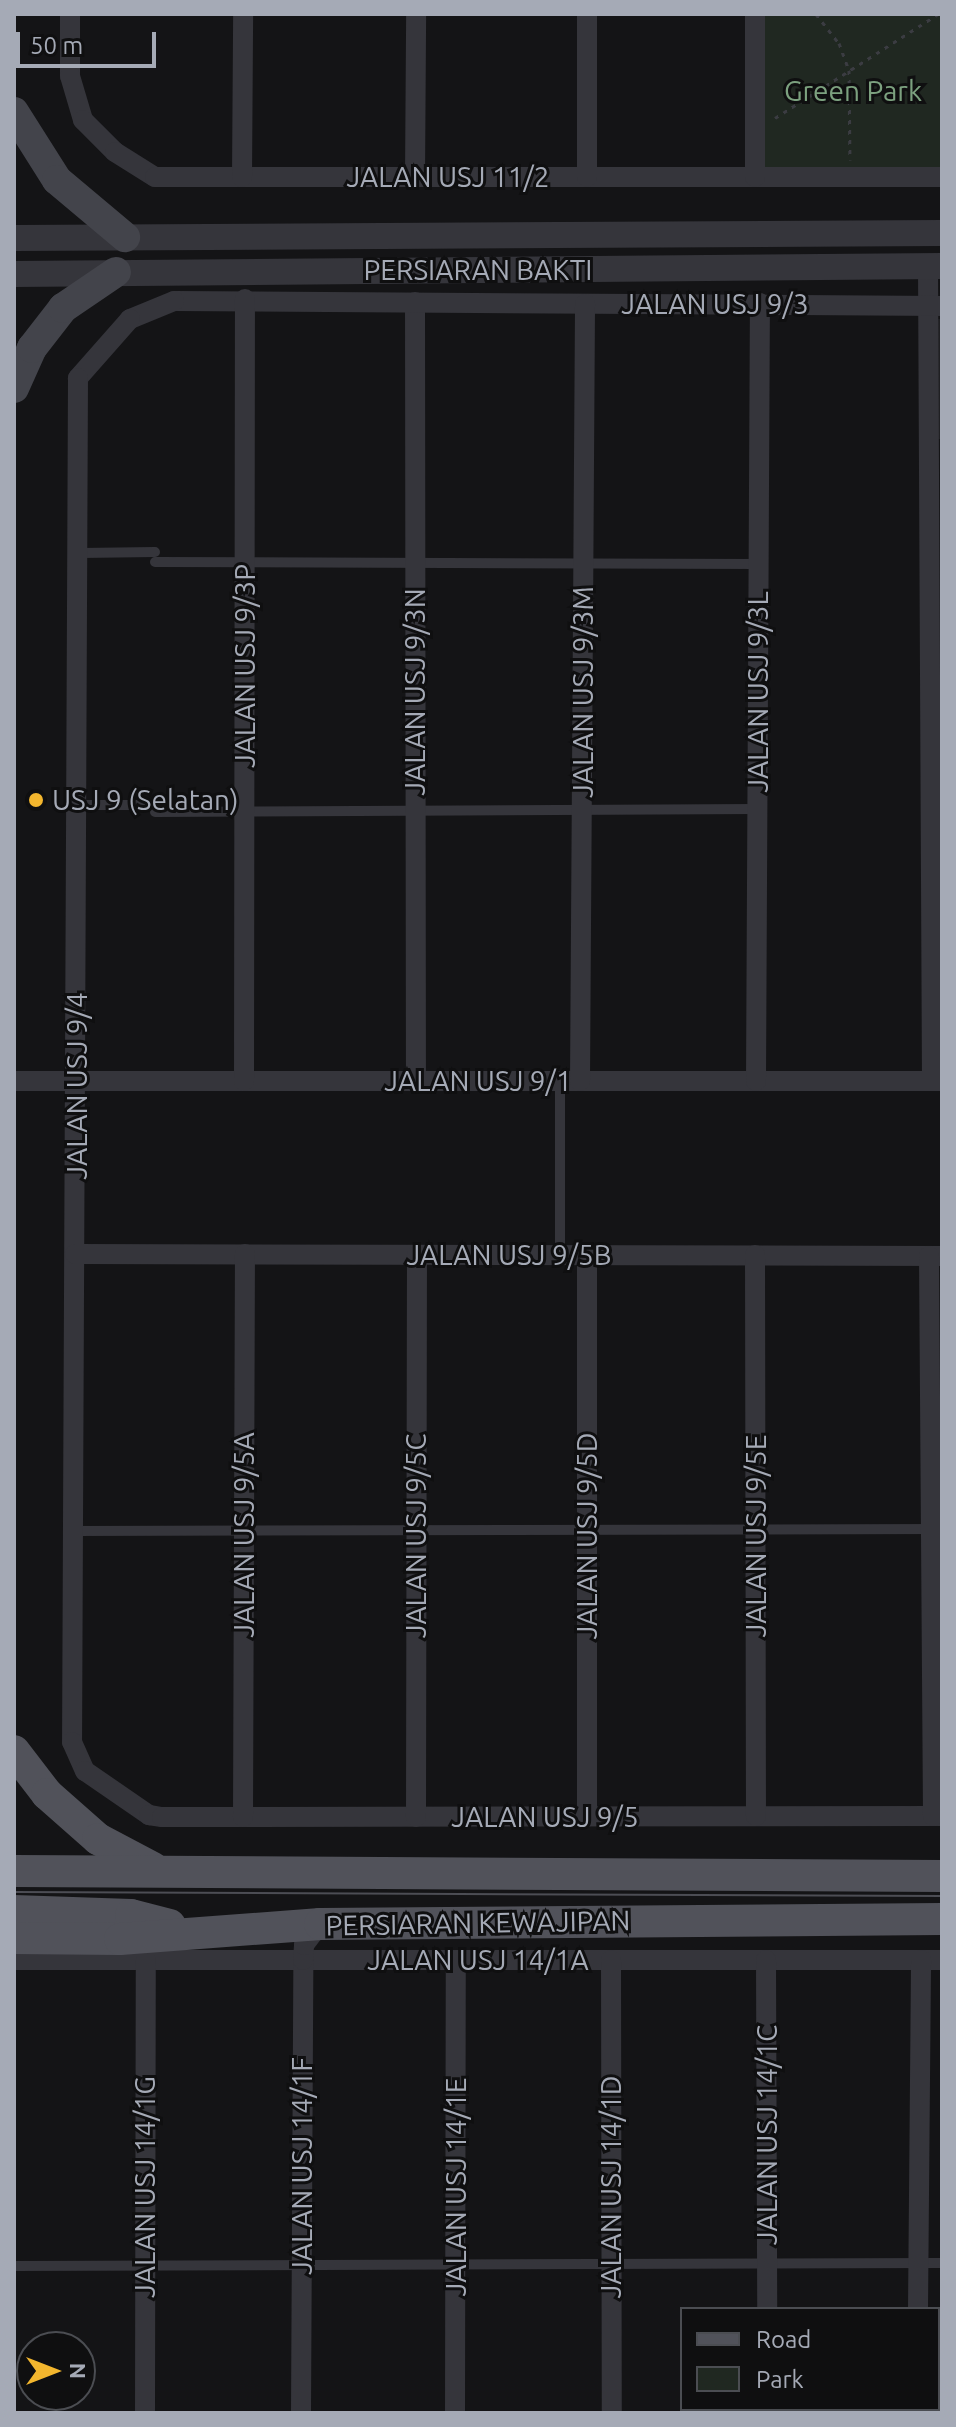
<!DOCTYPE html>
<html>
<head>
<meta charset="utf-8">
<style>
	body { margin:0 }
	#map { position:relative; width:956px; height:2427px; overflow:hidden; background:#141416; font-family:Ubuntu,sans-serif }
	div>[style] { position:absolute }
	[style*='--x'] { left:calc(var(--x)*1px); top:calc(var(--y)*1px); width:calc(var(--w)*1px); rotate:calc(var(--a)*1deg) }
	.built>* { inset:0; background:#202023; transform-origin:0 0 }
	.green>* { inset:0; background:#202821; transform-origin:0 0 }
	.path>* { height:3px; margin-top:-1.5px; transform-origin:0; background:repeating-linear-gradient(90deg,#3b3c42 0 4px,transparent 0 10px) }
	.service>* { height:10px; margin:-5px; padding:0 5px; transform-origin:5px; border-radius:5px; background:#35353b }
	.minor>* { height:20px; margin:-10px; padding:0 10px; transform-origin:10px; border-radius:10px; background:#35353b }
	.tertiary>* { height:26px; margin:-13px; padding:0 13px; transform-origin:13px; border-radius:13px; background:#35353b }
	.secondary>* { height:30px; margin:-15px; padding:0 15px; transform-origin:15px; border-radius:15px; background:#43444b }
	.primary>* { height:32px; margin:-16px; padding:0 16px; transform-origin:16px; border-radius:16px; background:#51525a }
	.tram>* { height:2px; margin:-1px; padding:0 1px; transform-origin:1px; border-radius:1px; background:#4c4d54 }
	.dots>* { width:22px; height:22px; translate:-50% -50%; box-sizing:border-box; border:4px solid #0f0f10; border-radius:50% }
	span { translate:-50% -50%; white-space:nowrap; text-align:center; line-height:1.15; -webkit-text-stroke:6px #0f0f10; paint-order:stroke }
	.park-label { font-size:28px; color:#7ca17f }
	.street-label { font-size:28px; color:#a5aab6 }
	.poi-label { font-size:28px; color:#a5aab6 }
	.left { translate:0 -50%; text-align:left }
	.frame { position:absolute; inset:0; border:16px solid #a5aab6; pointer-events:none }
	.legend { position:absolute; left:680px; top:2307px; width:260px; height:104px; box-sizing:border-box; background:#0f0f10; border:2px solid #4b4d52; margin:0; padding:10px 14px; list-style:none; font-size:24px; color:#a5aab6 }
	.legend li { display:flex; align-items:center; gap:16px; height:40px }
	.legend b { width:40px; border:2px solid #4b4d52 }
	.north { position:absolute; left:16px; top:2331px; width:80px; height:80px; box-sizing:border-box; background:#0f0f10; border:2px solid #4b4d52; border-radius:50%; rotate:90deg; font-size:22px; font-weight:700; line-height:32px; text-align:center; color:#a5aab6 }
	.north::after { content:''; display:block; margin:auto; width:28px; height:36px; background:#f3b62e; clip-path:polygon(50% 0,100% 100%,50% 72%,0 100%) }
	.scale { position:absolute; left:16px; top:32px; width:140px; height:36px; box-sizing:border-box; border:4px solid #a5aab6; border-top:0; padding-left:10px; font-size:24px; line-height:28px; white-space:nowrap; color:#a5aab6; -webkit-text-stroke:6px #0f0f10; paint-order:stroke }
</style>
</head>
<body>
<div id="map">
	<div class="built">
		<div style="left:936px;top:319px;width:6px;height:120px"></div>
	</div>
	<div class="green">
		<div style="left:765px;top:14px;width:177px;height:154px"></div>
	</div>
	<div class="path">
		<div style="--x:816;--y:14;--w:37;--a:52"></div>
		<div style="--x:839;--y:43;--w:29;--a:70"></div>
		<div style="--x:849;--y:70;--w:90;--a:89.4"></div>
		<div style="--x:775;--y:118;--w:193;--a:-32.5"></div>
	</div>
	<div class="service">
		<div style="--x:81;--y:553;--w:74;--a:-0.8"></div>
		<div style="--x:155;--y:562;--w:604;--a:0.19"></div>
		<div style="--x:79;--y:805;--w:76;--a:0"></div>
		<div style="--x:155;--y:812;--w:602;--a:-0.29"></div>
		<div style="--x:560;--y:1081;--w:174;--a:90"></div>
		<div style="--x:73;--y:1531;--w:869;--a:-0.13"></div>
		<div style="--x:14;--y:2266;--w:928;--a:-0.19"></div>
	</div>
	<div class="minor">
		<div style="--x:70;--y:14;--w:62;--a:90"></div>
		<div style="--x:70;--y:76;--w:46;--a:73.5"></div>
		<div style="--x:83;--y:120;--w:45;--a:45"></div>
		<div style="--x:115;--y:152;--w:47;--a:32"></div>
		<div style="--x:155;--y:177;--w:787;--a:0"></div>
		<div style="--x:242;--y:177;--w:163;--a:-89.6"></div>
		<div style="--x:415;--y:177;--w:163;--a:-89.6"></div>
		<div style="--x:587;--y:177;--w:163;--a:-90"></div>
		<div style="--x:755;--y:177;--w:163;--a:-90"></div>
		<div style="--x:928;--y:266;--w:815;--a:89.72"></div>
		<div style="--x:415;--y:302;--w:779;--a:89.93"></div>
		<div style="--x:942;--y:306;--w:768;--a:-179.63"></div>
		<div style="--x:174;--y:301;--w:48;--a:157.8"></div>
		<div style="--x:130;--y:319;--w:79;--a:131.4"></div>
		<div style="--x:78;--y:378;--w:1364;--a:90.25"></div>
		<div style="--x:72;--y:1742;--w:32;--a:66"></div>
		<div style="--x:85;--y:1771;--w:78;--a:34.5"></div>
		<div style="--x:149;--y:1815;--w:13;--a:9"></div>
		<div style="--x:162;--y:1817;--w:780;--a:-0.07"></div>
		<div style="--x:14;--y:1081;--w:928;--a:0"></div>
		<div style="--x:244;--y:1081;--w:782;--a:-89.93"></div>
		<div style="--x:580;--y:1081;--w:777;--a:-89.63"></div>
		<div style="--x:756;--y:1081;--w:778;--a:-89.71"></div>
		<div style="--x:75;--y:1254;--w:867;--a:0.13"></div>
		<div style="--x:755;--y:1255;--w:561;--a:89.9"></div>
		<div style="--x:929;--y:1256;--w:560;--a:89.59"></div>
		<div style="--x:243;--y:1817;--w:563;--a:-89.8"></div>
		<div style="--x:416;--y:1817;--w:562;--a:-89.9"></div>
		<div style="--x:587;--y:1817;--w:562;--a:-90"></div>
		<div style="--x:14;--y:1960;--w:928;--a:0"></div>
		<div style="--x:611;--y:1960;--w:453;--a:89.9"></div>
		<div style="--x:766;--y:1960;--w:349;--a:89.8"></div>
		<div style="--x:918;--y:2309;--w:349;--a:-89.5"></div>
		<div style="--x:767;--y:2409;--w:4;--a:90"></div>
		<div style="--x:145;--y:2413;--w:453;--a:-89.9"></div>
		<div style="--x:301;--y:2413;--w:453;--a:-89.7"></div>
		<div style="--x:303;--y:1960;--w:15;--a:-86"></div>
		<div style="--x:304;--y:1945;--w:26;--a:-53"></div>
		<div style="--x:455;--y:2413;--w:453;--a:-89.9"></div>
		<div style="--x:917;--y:2413;--w:4;--a:-90"></div>
	</div>
	<div class="tertiary">
		<div style="--x:14;--y:238;--w:928;--a:-0.31"></div>
		<div style="--x:14;--y:274;--w:928;--a:-0.49"></div>
	</div>
	<div class="secondary">
		<div style="--x:14;--y:112;--w:80;--a:57.7"></div>
		<div style="--x:57;--y:180;--w:89;--a:40"></div>
		<div style="--x:14;--y:388;--w:44;--a:-65.8"></div>
		<div style="--x:32;--y:348;--w:51;--a:-52.2"></div>
		<div style="--x:63;--y:308;--w:64;--a:-34.2"></div>
	</div>
	<div class="primary">
		<div style="--x:14;--y:1751;--w:54;--a:52.5"></div>
		<div style="--x:47;--y:1794;--w:68;--a:41.4"></div>
		<div style="--x:98;--y:1839;--w:62;--a:27.8"></div>
		<div style="--x:14;--y:1871;--w:928;--a:0.31"></div>
		<div style="--x:14;--y:1911;--w:117;--a:2"></div>
		<div style="--x:131;--y:1915;--w:40;--a:14.4"></div>
		<div style="--x:14;--y:1938;--w:106;--a:0.5"></div>
		<div style="--x:120;--y:1939;--w:201;--a:-4.3"></div>
		<div style="--x:320;--y:1924;--w:622;--a:-0.46"></div>
	</div>
	<div class="tram">
		<div style="--x:14;--y:1892;--w:928;--a:0.25"></div>
	</div>
	<div class="dots">
		<div style="left:36px;top:800px;background:#f3b62e"></div>
	</div>
	<div class="park-label">
		<span style="left:853px;top:91px">Green Park</span>
	</div>
	<div class="street-label">
		<span style="left:448px;top:177px">JALAN USJ 11/2</span>
		<span style="left:478px;top:270px">PERSIARAN BAKTI</span>
		<span style="left:715px;top:304px">JALAN USJ 9/3</span>
		<span style="left:245px;top:666px;rotate:-90deg">JALAN USJ 9/3P</span>
		<span style="left:415px;top:692px;rotate:-90deg">JALAN USJ 9/3N</span>
		<span style="left:583px;top:692px;rotate:-90deg">JALAN USJ 9/3M</span>
		<span style="left:758px;top:692px;rotate:-90deg">JALAN USJ 9/3L</span>
		<span style="left:478px;top:1081px">JALAN USJ 9/1</span>
		<span style="left:77px;top:1086px;rotate:-90deg">JALAN USJ 9/4</span>
		<span style="left:509px;top:1255px">JALAN USJ 9/5B</span>
		<span style="left:244px;top:1535px;rotate:-90deg">JALAN USJ 9/5A</span>
		<span style="left:416px;top:1536px;rotate:-90deg">JALAN USJ 9/5C</span>
		<span style="left:587px;top:1536px;rotate:-90deg">JALAN USJ 9/5D</span>
		<span style="left:756px;top:1536px;rotate:-90deg">JALAN USJ 9/5E</span>
		<span style="left:545px;top:1817px">JALAN USJ 9/5</span>
		<span style="left:478px;top:1923px;rotate:-1deg">PERSIARAN KEWAJIPAN</span>
		<span style="left:478px;top:1960px">JALAN USJ 14/1A</span>
		<span style="left:767px;top:2135px;rotate:-90deg">JALAN USJ 14/1C</span>
		<span style="left:302px;top:2166px;rotate:-90deg">JALAN USJ 14/1F</span>
		<span style="left:145px;top:2187px;rotate:-90deg">JALAN USJ 14/1G</span>
		<span style="left:456px;top:2187px;rotate:-90deg">JALAN USJ 14/1E</span>
		<span style="left:611px;top:2187px;rotate:-90deg">JALAN USJ 14/1D</span>
	</div>
	<div class="poi-label">
		<span class="left" style="left:52px;top:800px">USJ 9 (Selatan)</span>
	</div>
	<div class="frame"></div>
	<ul class="legend">
	<li><b style="height:10px;background:#51525a"></b>Road</li>
	<li><b style="height:22px;background:#202821"></b>Park</li>
	</ul>
	<div class="north">N</div>
	<div class="scale">50 m</div>
</div>
</body>
</html>
